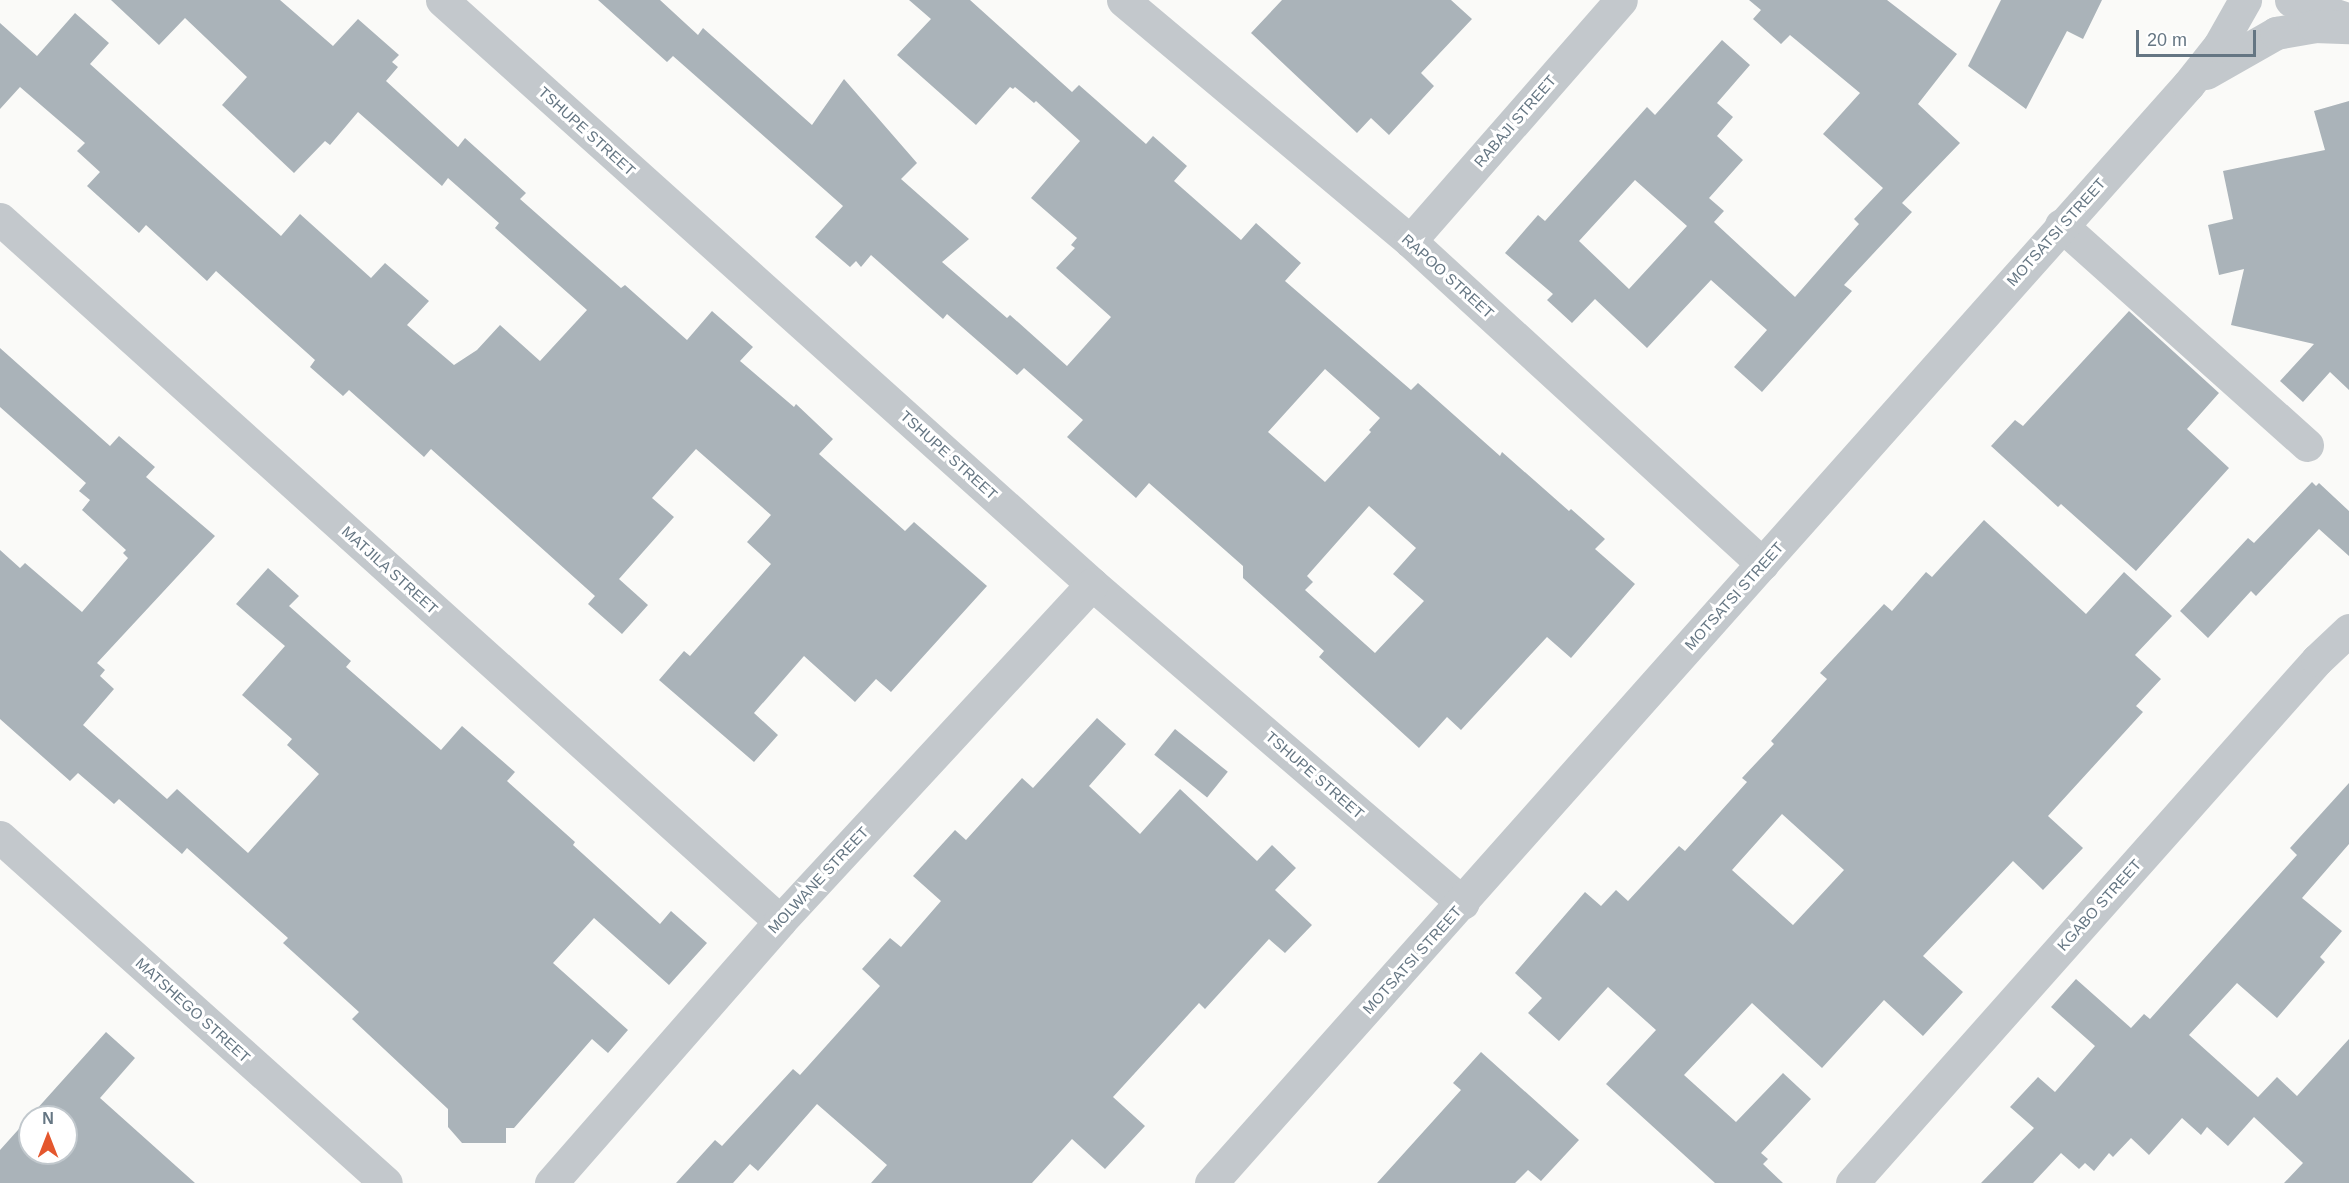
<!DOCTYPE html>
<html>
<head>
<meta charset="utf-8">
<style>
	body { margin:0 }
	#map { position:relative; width:2349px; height:1183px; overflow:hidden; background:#fafaf8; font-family:Arial,sans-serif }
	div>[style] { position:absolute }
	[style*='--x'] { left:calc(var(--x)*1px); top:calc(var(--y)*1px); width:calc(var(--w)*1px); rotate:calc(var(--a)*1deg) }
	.building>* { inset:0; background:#aab3b9; transform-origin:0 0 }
	.minor>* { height:33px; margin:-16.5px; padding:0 16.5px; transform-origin:16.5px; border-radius:16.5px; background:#c3c8cc }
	span { translate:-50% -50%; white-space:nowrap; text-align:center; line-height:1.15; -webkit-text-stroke:6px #fff; paint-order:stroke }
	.street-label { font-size:15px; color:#657683 }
	.north { position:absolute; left:18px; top:1105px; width:60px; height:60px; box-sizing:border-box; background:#fff; border:2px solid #c1c8cd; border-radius:50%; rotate:0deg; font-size:16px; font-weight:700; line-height:24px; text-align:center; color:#657683 }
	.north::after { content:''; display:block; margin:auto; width:21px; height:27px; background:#e4572e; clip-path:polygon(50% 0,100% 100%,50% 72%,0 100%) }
	.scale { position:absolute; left:2136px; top:30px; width:120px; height:27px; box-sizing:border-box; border:3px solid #657683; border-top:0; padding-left:8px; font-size:18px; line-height:21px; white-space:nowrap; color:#657683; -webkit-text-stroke:4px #fff; paint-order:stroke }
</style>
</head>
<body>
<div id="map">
	<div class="building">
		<div style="clip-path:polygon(111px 0,280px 0,333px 46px,358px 19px,399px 55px,392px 62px,398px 67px,386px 81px,458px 147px,465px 138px,526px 193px,520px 199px,621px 288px,625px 285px,687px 340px,712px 311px,753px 347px,740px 361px,794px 407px,796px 404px,833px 439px,819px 454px,905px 531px,914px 522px,987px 586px,891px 692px,876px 679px,855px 702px,804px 656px,754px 713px,778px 735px,754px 762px,659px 680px,684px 651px,690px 656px,771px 564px,747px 542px,771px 515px,696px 449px,652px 498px,674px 517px,619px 579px,648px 605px,622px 634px,588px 604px,595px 596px,431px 449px,424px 457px,349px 390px,343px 396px,310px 367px,315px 360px,216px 271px,207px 281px,146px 225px,139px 233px,87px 186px,100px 172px,77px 151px,85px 143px,20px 87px,0 109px,0 23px,37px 56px,75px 13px,109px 43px,90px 64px,281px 236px,300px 214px,371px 278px,385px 263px,429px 301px,407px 325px,454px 365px,477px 350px,500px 325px,540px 361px,587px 310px,495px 228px,499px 223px,448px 178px,442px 186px,358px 112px,330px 145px,325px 141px,294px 173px,222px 105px,247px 77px,185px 18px,159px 45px)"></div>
		<div style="clip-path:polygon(evenodd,598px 0,660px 0,698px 35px,703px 28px,812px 125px,844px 79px,917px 163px,901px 179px,969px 239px,942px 262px,1007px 318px,1010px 315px,1067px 366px,1111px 317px,1056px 268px,1075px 248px,1071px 245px,1077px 238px,1031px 198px,1080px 141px,1036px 101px,1034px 103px,1015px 87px,1013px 89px,1010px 87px,976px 125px,897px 55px,931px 19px,909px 0,970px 0,1072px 92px,1079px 85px,1146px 144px,1153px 136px,1187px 166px,1174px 181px,1241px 240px,1256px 223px,1301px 263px,1285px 281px,1411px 390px,1418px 383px,1500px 456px,1502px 452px,1569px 511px,1571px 509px,1605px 539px,1595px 549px,1635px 584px,1571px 658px,1547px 637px,1461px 730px,1447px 717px,1419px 748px,1319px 657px,1324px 651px,1243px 578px,1243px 566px,1149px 483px,1136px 498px,1067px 437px,1083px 420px,1024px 368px,1017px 375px,947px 314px,943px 319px,871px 255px,861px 267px,856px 261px,850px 267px,815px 237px,843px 206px,673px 56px,667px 62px,598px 0,1325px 369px,1380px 418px,1369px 430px,1371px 432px,1325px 482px,1268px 432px,1325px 369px,598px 0,1369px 506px,1416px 548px,1393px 574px,1424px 601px,1375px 653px,1305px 590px,1313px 582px,1307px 576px,1369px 506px)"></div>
		<div style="clip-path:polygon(1282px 0,1451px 0,1472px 19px,1421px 73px,1434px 86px,1389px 135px,1371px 118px,1357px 133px,1251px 33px)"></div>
		<div style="clip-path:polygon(evenodd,1749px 0,1887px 0,1957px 54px,1918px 104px,1960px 143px,1902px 203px,1912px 212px,1844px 285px,1852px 291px,1762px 392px,1734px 367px,1767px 330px,1711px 280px,1647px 348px,1595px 299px,1572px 323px,1547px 300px,1553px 294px,1505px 253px,1538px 215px,1545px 221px,1647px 107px,1655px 115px,1722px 40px,1750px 65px,1717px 103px,1733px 117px,1717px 136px,1743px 160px,1709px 198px,1724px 211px,1714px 222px,1795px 297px,1859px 224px,1854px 219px,1883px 188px,1823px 134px,1860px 93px,1790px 35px,1781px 44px,1753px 19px,1761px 10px,1749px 0,1635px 180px,1687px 226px,1629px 289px,1579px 241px,1635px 180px)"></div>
		<div style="clip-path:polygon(2001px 0,2102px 0,2083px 39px,2067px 31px,2026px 109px,1968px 66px)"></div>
		<div style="clip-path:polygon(2349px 101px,2349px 390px,2330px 372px,2303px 402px,2280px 381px,2314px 344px,2231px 325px,2244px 269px,2219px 275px,2208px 225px,2233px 219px,2223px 171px,2325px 150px,2314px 111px)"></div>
		<div style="clip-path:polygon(2129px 311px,2219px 393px,2187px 429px,2229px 468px,2136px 571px,2061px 504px,2058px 507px,1991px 446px,2015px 420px,2023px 426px)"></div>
		<div style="clip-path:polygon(0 348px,110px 446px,119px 436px,155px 467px,146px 477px,215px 536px,97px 663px,105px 670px,100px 676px,114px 689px,83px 725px,167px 799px,177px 789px,248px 853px,319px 774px,287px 745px,292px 739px,242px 695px,285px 646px,236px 604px,268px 568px,299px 596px,289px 606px,351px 661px,346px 667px,441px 750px,462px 726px,515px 772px,507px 781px,575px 842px,573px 845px,660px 924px,671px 911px,707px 943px,669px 985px,594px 918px,553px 963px,628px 1030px,608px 1053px,592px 1039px,514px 1128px,506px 1128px,506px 1143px,462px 1143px,448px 1127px,448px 1109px,352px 1019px,359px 1012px,283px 943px,288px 938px,187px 848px,182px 854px,119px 799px,114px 804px,78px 773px,70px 781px,0 719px,0 550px,20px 568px,25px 563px,82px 612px,128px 558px,123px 553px,126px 550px,82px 510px,90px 500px,79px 491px,86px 483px,0 407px)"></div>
		<div style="clip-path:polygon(2312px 482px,2316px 486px,2319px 483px,2349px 511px,2349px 556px,2319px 529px,2256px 596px,2251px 591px,2208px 638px,2180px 611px,2248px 538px,2254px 543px)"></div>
		<div style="clip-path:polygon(evenodd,1984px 520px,2086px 614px,2124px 572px,2172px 616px,2135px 655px,2161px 679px,2136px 706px,2143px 712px,2048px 816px,2083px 848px,2043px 890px,2013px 861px,1923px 956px,1963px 992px,1923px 1036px,1884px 1000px,1822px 1068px,1752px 1003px,1684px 1075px,1736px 1122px,1783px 1073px,1811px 1099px,1761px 1153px,1768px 1159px,1763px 1164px,1783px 1183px,1715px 1183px,1606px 1084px,1656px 1030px,1608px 987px,1559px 1041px,1528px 1013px,1542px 998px,1515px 973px,1585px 892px,1601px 906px,1616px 890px,1628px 901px,1679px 846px,1685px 851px,1747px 782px,1742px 778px,1774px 744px,1771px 741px,1827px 679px,1820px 673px,1884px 604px,1892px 611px,1926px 572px,1932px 577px,1984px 520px,1782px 814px,1844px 870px,1793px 925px,1732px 870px,1782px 814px)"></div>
		<div style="clip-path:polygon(1097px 718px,1126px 744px,1089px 786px,1140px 834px,1180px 789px,1257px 861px,1272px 845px,1296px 868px,1275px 890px,1312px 925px,1285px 953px,1269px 939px,1205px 1009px,1199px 1003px,1113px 1097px,1145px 1126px,1105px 1169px,1072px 1139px,1032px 1183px,871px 1183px,887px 1165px,817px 1104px,758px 1171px,750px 1164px,733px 1183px,676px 1183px,715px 1140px,722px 1146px,793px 1069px,800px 1075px,880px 986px,862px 969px,890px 938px,901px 947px,941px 901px,913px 876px,955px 830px,966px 840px,1022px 778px,1033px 788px)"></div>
		<div style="left:1175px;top:729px;width:68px;height:33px;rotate:39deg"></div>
		<div style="clip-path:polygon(2349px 783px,2349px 844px,2302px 898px,2342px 931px,2320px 957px,2325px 962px,2277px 1018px,2237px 983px,2189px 1035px,2258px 1097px,2277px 1077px,2297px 1096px,2349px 1039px,2349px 1183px,2284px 1183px,2303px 1163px,2254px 1117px,2228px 1146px,2207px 1127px,2201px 1135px,2182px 1118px,2149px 1155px,2131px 1138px,2113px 1157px,2109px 1153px,2094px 1171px,2085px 1163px,2079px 1169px,2061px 1153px,2033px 1183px,1981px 1183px,2034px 1128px,2010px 1107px,2038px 1077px,2055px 1092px,2095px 1046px,2051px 1007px,2076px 979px,2131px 1028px,2144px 1014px,2150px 1019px,2297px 855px,2290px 848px)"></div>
		<div style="clip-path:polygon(evenodd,106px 1032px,135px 1058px,100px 1098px,195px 1183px,0 1183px,0 1150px,106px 1032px,30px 1117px,66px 1117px,66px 1153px,30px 1153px,30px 1117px)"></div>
		<div style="clip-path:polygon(1481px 1052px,1579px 1140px,1541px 1181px,1528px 1170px,1515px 1183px,1377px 1183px,1461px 1090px,1453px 1083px)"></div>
	</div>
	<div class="minor">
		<div style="--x:442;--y:0;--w:874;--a:41.94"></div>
		<div style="--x:1092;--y:584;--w:489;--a:40.7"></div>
		<div style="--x:1123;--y:0;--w:375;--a:40"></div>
		<div style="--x:1410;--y:241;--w:478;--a:42.5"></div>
		<div style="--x:2291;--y:0;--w:59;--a:18.7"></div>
		<div style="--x:2206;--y:73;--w:81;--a:-29.7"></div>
		<div style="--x:2276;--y:33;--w:39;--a:-10"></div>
		<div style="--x:2314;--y:26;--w:35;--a:2"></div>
		<div style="--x:0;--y:219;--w:1049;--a:41.99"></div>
		<div style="--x:2061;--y:225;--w:330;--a:41.8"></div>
		<div style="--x:1410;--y:241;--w:320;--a:-48.8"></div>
		<div style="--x:0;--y:837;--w:518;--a:41.87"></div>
		<div style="--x:551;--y:1183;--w:348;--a:-48.8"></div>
		<div style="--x:780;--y:921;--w:459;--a:-47.2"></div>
		<div style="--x:1211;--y:1183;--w:1470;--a:-48.34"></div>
		<div style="--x:2188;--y:85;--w:50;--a:-51.5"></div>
		<div style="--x:2219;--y:46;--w:53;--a:-60.5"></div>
		<div style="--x:1852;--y:1183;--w:700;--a:-48.36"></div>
		<div style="--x:2317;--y:660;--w:44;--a:-43.2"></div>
	</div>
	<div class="street-label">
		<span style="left:1515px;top:121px;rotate:-49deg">RABAJI STREET</span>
		<span style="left:587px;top:131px;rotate:42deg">TSHUPE STREET</span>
		<span style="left:2056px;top:232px;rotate:-48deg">MOTSATSI STREET</span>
		<span style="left:1448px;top:276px;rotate:42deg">RAPOO STREET</span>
		<span style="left:949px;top:455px;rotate:42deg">TSHUPE STREET</span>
		<span style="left:390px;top:570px;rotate:42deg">MATJILA STREET</span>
		<span style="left:1734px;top:596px;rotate:-48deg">MOTSATSI STREET</span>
		<span style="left:1315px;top:775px;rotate:41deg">TSHUPE STREET</span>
		<span style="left:818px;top:880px;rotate:-47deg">MOLWANE STREET</span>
		<span style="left:2099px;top:905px;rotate:-48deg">KGABO STREET</span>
		<span style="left:1412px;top:960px;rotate:-48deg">MOTSATSI STREET</span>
		<span style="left:193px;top:1010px;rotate:42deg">MATSHEGO STREET</span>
	</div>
	<div class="north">N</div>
	<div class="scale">20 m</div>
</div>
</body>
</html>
